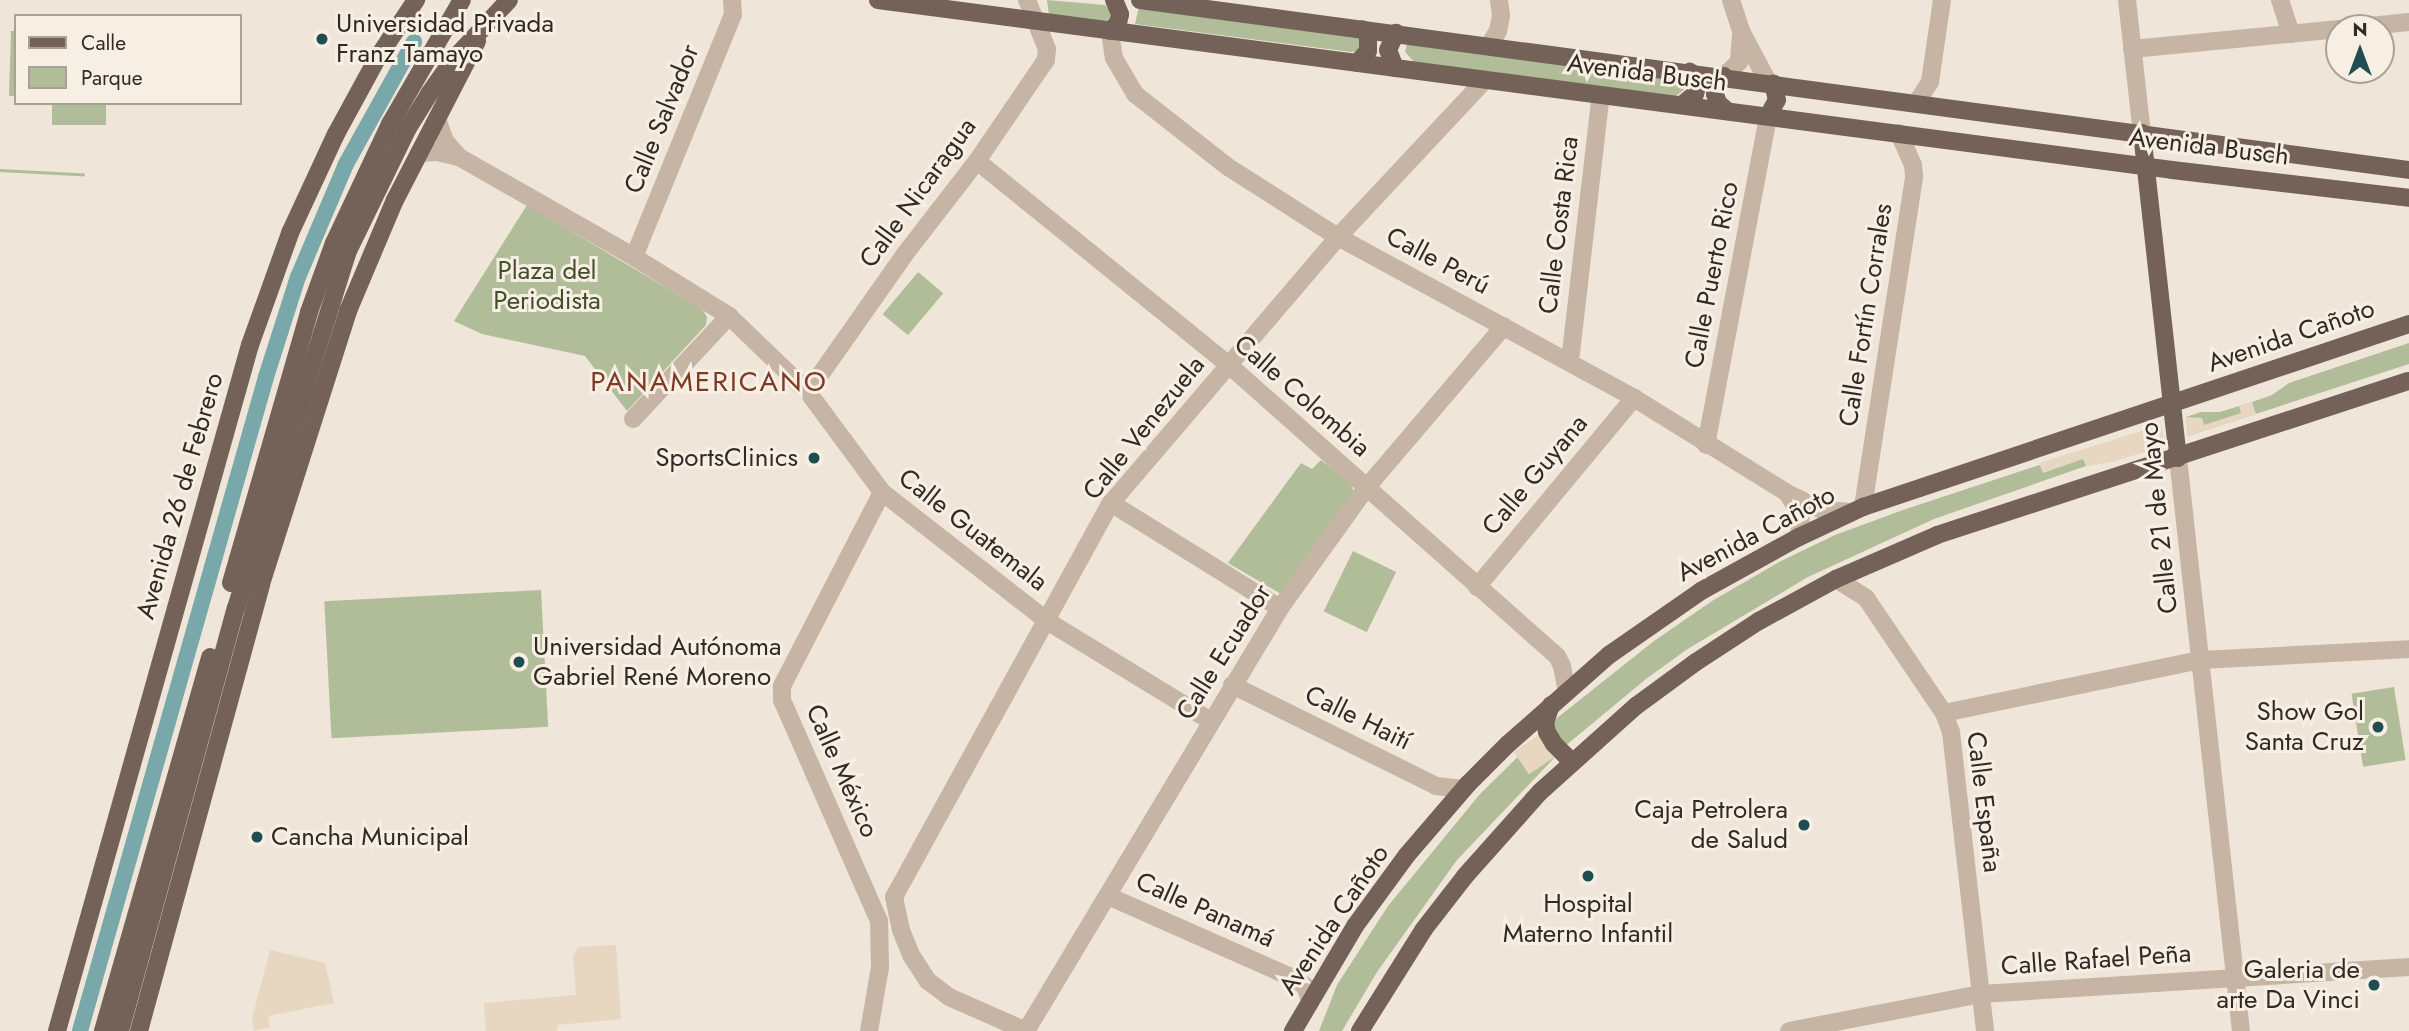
<!DOCTYPE html>
<html>
<head>
<meta charset="utf-8">
<style>
	body { margin:0 }
	#map { position:relative; width:2409px; height:1031px; overflow:hidden; background:#efe5d8; font-family:Jost,sans-serif }
	div>[style] { position:absolute }
	[style*='--x'] { left:calc(var(--x)*1px); top:calc(var(--y)*1px); width:calc(var(--w)*1px); rotate:calc(var(--a)*1deg) }
	.green>* { inset:0; background:#b1bd99; transform-origin:0 0 }
	.plaza>* { inset:0; background:#e7d6c0; transform-origin:0 0 }
	.canal>* { height:16px; margin:-8px; padding:0 8px; transform-origin:8px; border-radius:8px; background:#79a8ab }
	.minor>* { height:18px; margin:-9px; padding:0 9px; transform-origin:9px; border-radius:9px; background:#c6b5a5 }
	.major>* { height:18px; margin:-9px; padding:0 9px; transform-origin:9px; border-radius:9px; background:#746158 }
	.dots>* { width:19px; height:19px; translate:-50% -50%; box-sizing:border-box; border:4px solid #f8efe4; border-radius:50% }
	span { translate:-50% -50%; white-space:nowrap; text-align:center; line-height:1.15; -webkit-text-stroke:6px #f8efe4; paint-order:stroke }
	.poi-label { font-size:26px; color:#332a26 }
	.left { translate:0 -50%; text-align:left }
	.right { translate:-100% -50%; text-align:right }
	.street-label { font-size:26px; color:#332a26 }
	.park-label { font-size:26px; color:#424f2b }
	.neighbourhood-label { font-size:28px; color:#7d3a24; letter-spacing:2px }
	.legend { position:absolute; left:14px; top:14px; width:228px; height:91px; box-sizing:border-box; background:#f8efe4; border:2px solid #a9a098; margin:0; padding:9px 12px; list-style:none; font-size:21px; color:#332a26 }
	.legend li { display:flex; align-items:center; gap:14px; height:35px }
	.legend b { width:35px; border:2px solid #a9a098 }
	.north { position:absolute; left:2325px; top:14px; width:70px; height:70px; box-sizing:border-box; background:#f8efe4; border:2px solid #a9a098; border-radius:50%; rotate:0deg; font-size:19px; font-weight:700; line-height:28px; text-align:center; color:#332a26 }
	.north::after { content:''; display:block; margin:auto; width:24px; height:32px; background:#1e4e52; clip-path:polygon(50% 0,100% 100%,50% 72%,0 100%) }
</style>
</head>
<body>
<div id="map">
	<div class="green">
		<div style="clip-path:polygon(1047px 0,1105px 5px,1110px 11px,1110px 18px,1105px 22px,1049px 15px)"></div>
		<div style="clip-path:polygon(1139px 7px,1356px 34px,1361px 41px,1359px 51px,1351px 52px,1135px 24px)"></div>
		<div style="clip-path:polygon(11px 31px,16px 31px,16px 96px,9px 96px)"></div>
		<div style="clip-path:polygon(1407px 44px,1685px 80px,1687px 87px,1676px 96px,1414px 62px,1405px 52px)"></div>
		<div style="left:52px;top:103px;width:54px;height:22px"></div>
		<div style="left:0;top:169px;width:85px;height:3px;rotate:3deg"></div>
		<div style="clip-path:polygon(527px 205px,702px 309px,707px 317px,706px 325px,627px 411px,585px 356px,482px 334px,454px 321px)"></div>
		<div style="left:918px;top:272px;width:33px;height:55px;rotate:40deg"></div>
		<div style="clip-path:polygon(2409px 343px,2409px 364px,2188px 436px,2186px 417px,2201px 412px,2220px 412px,2252px 402px,2272px 395px,2289px 383px)"></div>
		<div style="clip-path:polygon(2161px 425px,2164px 446px,2086px 466px,1934px 519px,1808px 577px,1686px 650px,1646px 679px,1564px 747px,1553px 722px,1557px 718px,1654px 641px,1712px 601px,1779px 562px,1835px 535px,1903px 510px)"></div>
		<div style="clip-path:polygon(1321px 460px,1350px 482px,1354px 492px,1281px 594px,1228px 563px,1301px 463px,1312px 469px)"></div>
		<div style="left:1353px;top:551px;width:48px;height:67px;rotate:26deg"></div>
		<div style="left:541px;top:590px;width:137px;height:217px;rotate:87deg"></div>
		<div style="left:2394px;top:687px;width:74px;height:43px;rotate:81deg"></div>
		<div style="clip-path:polygon(1542px 733px,1557px 755px,1457px 860px,1377px 972px,1342px 1031px,1319px 1031px,1337px 985px,1388px 906px,1480px 794px)"></div>
	</div>
	<div class="plaza">
		<div style="clip-path:polygon(2252px 402px,2256px 414px,2188px 436px,2186px 417px,2202px 418px,2204px 425px,2241px 413px,2239px 406px)"></div>
		<div style="clip-path:polygon(2161px 425px,2164px 446px,2112px 462px,2086px 466px,2083px 459px,2043px 473px,2039px 463px)"></div>
		<div style="left:1542px;top:733px;width:27px;height:34px;rotate:56deg"></div>
		<div style="clip-path:polygon(616px 945px,621px 1019px,557px 1025px,557px 1031px,486px 1031px,484px 1003px,576px 995px,573px 957px,578px 947px)"></div>
		<div style="clip-path:polygon(270px 950px,325px 963px,334px 1003px,268px 1016px,270px 1027px,254px 1031px,252px 1019px)"></div>
	</div>
	<div class="canal">
		<div style="--x:80;--y:1031;--w:680;--a:-74.12"></div>
		<div style="--x:266;--y:377;--w:105;--a:-72.3"></div>
		<div style="--x:298;--y:277;--w:123;--a:-67"></div>
		<div style="--x:346;--y:164;--w:140;--a:-60.9"></div>
	</div>
	<div class="minor">
		<div style="--x:1731;--y:0;--w:33;--a:72"></div>
		<div style="--x:1741;--y:31;--w:58;--a:62.1"></div>
		<div style="--x:2127;--y:0;--w:134;--a:83.6"></div>
		<div style="--x:2280;--y:0;--w:36;--a:72"></div>
		<div style="--x:2351;--y:28;--w:58;--a:-5.9"></div>
		<div style="--x:1110;--y:31;--w:27;--a:82"></div>
		<div style="--x:1114;--y:58;--w:42;--a:59.7"></div>
		<div style="--x:1135;--y:94;--w:118;--a:38.1"></div>
		<div style="--x:1228;--y:167;--w:130;--a:32.5"></div>
		<div style="--x:1338;--y:237;--w:337;--a:28.5"></div>
		<div style="--x:1634;--y:398;--w:180;--a:31.8"></div>
		<div style="--x:1787;--y:493;--w:39;--a:26"></div>
		<div style="--x:1822;--y:510;--w:29;--a:4"></div>
		<div style="--x:1489;--y:45;--w:17;--a:-57"></div>
		<div style="--x:1498;--y:31;--w:16;--a:-79"></div>
		<div style="--x:1501;--y:15;--w:15;--a:-98"></div>
		<div style="--x:2132;--y:49;--w:208;--a:-5.5"></div>
		<div style="--x:1724;--y:76;--w:21;--a:-43"></div>
		<div style="--x:1739;--y:62;--w:31;--a:-86"></div>
		<div style="--x:1917;--y:102;--w:24;--a:-57"></div>
		<div style="--x:1930;--y:82;--w:83;--a:-81.7"></div>
		<div style="--x:437;--y:119;--w:23;--a:70"></div>
		<div style="--x:445;--y:141;--w:21;--a:49"></div>
		<div style="--x:419;--y:153;--w:18;--a:-3"></div>
		<div style="--x:437;--y:152;--w:23;--a:13"></div>
		<div style="--x:459;--y:157;--w:202;--a:29.7"></div>
		<div style="--x:634;--y:257;--w:112;--a:31.8"></div>
		<div style="--x:729;--y:316;--w:110;--a:43.9"></div>
		<div style="--x:808;--y:392;--w:124;--a:53.5"></div>
		<div style="--x:882;--y:492;--w:209;--a:38"></div>
		<div style="--x:1047;--y:621;--w:192;--a:31.4"></div>
		<div style="--x:977;--y:161;--w:324;--a:39"></div>
		<div style="--x:1229;--y:365;--w:438;--a:41.6"></div>
		<div style="--x:1557;--y:656;--w:11;--a:63"></div>
		<div style="--x:1562;--y:666;--w:25;--a:79"></div>
		<div style="--x:634;--y:257;--w:261;--a:-67.8"></div>
		<div style="--x:733;--y:15;--w:15;--a:-94"></div>
		<div style="--x:1570;--y:361;--w:269;--a:-83.4"></div>
		<div style="--x:808;--y:392;--w:169;--a:-54.9"></div>
		<div style="--x:905;--y:254;--w:118;--a:-52.3"></div>
		<div style="--x:977;--y:161;--w:122;--a:-55.7"></div>
		<div style="--x:1046;--y:60;--w:11;--a:-85"></div>
		<div style="--x:1047;--y:49;--w:53;--a:-112.2"></div>
		<div style="--x:633;--y:419;--w:141;--a:-47"></div>
		<div style="--x:1706;--y:445;--w:335;--a:-79.3"></div>
		<div style="--x:2178;--y:458;--w:576;--a:83.73"></div>
		<div style="--x:1789;--y:496;--w:22;--a:58"></div>
		<div style="--x:1801;--y:515;--w:22;--a:95"></div>
		<div style="--x:1111;--y:503;--w:199;--a:31.9"></div>
		<div style="--x:1863;--y:507;--w:335;--a:-81.2"></div>
		<div style="--x:1914;--y:176;--w:11;--a:-95"></div>
		<div style="--x:1913;--y:165;--w:35;--a:-114"></div>
		<div style="--x:1836;--y:579;--w:36;--a:32"></div>
		<div style="--x:1866;--y:598;--w:139;--a:55.9"></div>
		<div style="--x:1944;--y:713;--w:20;--a:70"></div>
		<div style="--x:1951;--y:732;--w:301;--a:83.5"></div>
		<div style="--x:1477;--y:587;--w:246;--a:-50.3"></div>
		<div style="--x:1232;--y:685;--w:228;--a:26.3"></div>
		<div style="--x:1436;--y:786;--w:28;--a:6"></div>
		<div style="--x:1944;--y:713;--w:262;--a:-11.7"></div>
		<div style="--x:2201;--y:660;--w:208;--a:-3"></div>
		<div style="--x:1108;--y:896;--w:205;--a:23.9"></div>
		<div style="--x:1295;--y:979;--w:12;--a:35"></div>
		<div style="--x:1305;--y:986;--w:15;--a:70"></div>
		<div style="--x:894;--y:897;--w:450;--a:-61.2"></div>
		<div style="--x:1111;--y:503;--w:350;--a:-49.5"></div>
		<div style="--x:1338;--y:237;--w:216;--a:-46.9"></div>
		<div style="--x:894;--y:897;--w:34;--a:78"></div>
		<div style="--x:901;--y:930;--w:27;--a:68"></div>
		<div style="--x:911;--y:955;--w:31;--a:57"></div>
		<div style="--x:928;--y:981;--w:26;--a:37"></div>
		<div style="--x:949;--y:997;--w:84;--a:23.8"></div>
		<div style="--x:869;--y:1031;--w:65;--a:-80.2"></div>
		<div style="--x:880;--y:967;--w:46;--a:-91.2"></div>
		<div style="--x:879;--y:921;--w:241;--a:-113.7"></div>
		<div style="--x:782;--y:700;--w:14;--a:-90"></div>
		<div style="--x:782;--y:686;--w:218;--a:-62.7"></div>
		<div style="--x:1026;--y:1031;--w:493;--a:-59"></div>
		<div style="--x:1280;--y:608;--w:149;--a:-54.3"></div>
		<div style="--x:1367;--y:487;--w:211;--a:-49.6"></div>
		<div style="--x:1789;--y:1031;--w:196;--a:-10.9"></div>
		<div style="--x:1981;--y:994;--w:429;--a:-3.6"></div>
	</div>
	<div class="major">
		<div style="--x:878;--y:0;--w:1305;--a:7.48"></div>
		<div style="--x:2172;--y:170;--w:239;--a:6.7"></div>
		<div style="--x:1140;--y:0;--w:1280;--a:7.63"></div>
		<div style="--x:1110;--y:31;--w:11;--a:-45"></div>
		<div style="--x:1118;--y:23;--w:9;--a:-77"></div>
		<div style="--x:1120;--y:14;--w:15;--a:-113"></div>
		<div style="--x:1357;--y:63;--w:16;--a:-47"></div>
		<div style="--x:1368;--y:51;--w:16;--a:-90"></div>
		<div style="--x:1368;--y:35;--w:8;--a:-135"></div>
		<div style="--x:1395;--y:68;--w:19;--a:-111"></div>
		<div style="--x:1388;--y:50;--w:19;--a:-65"></div>
		<div style="--x:1724;--y:76;--w:11;--a:131"></div>
		<div style="--x:1717;--y:84;--w:10;--a:101"></div>
		<div style="--x:1715;--y:94;--w:9;--a:72"></div>
		<div style="--x:1718;--y:103;--w:11;--a:41"></div>
		<div style="--x:1682;--y:105;--w:17;--a:-40"></div>
		<div style="--x:1695;--y:94;--w:7;--a:-74"></div>
		<div style="--x:1697;--y:87;--w:17;--a:-115"></div>
		<div style="--x:1768;--y:116;--w:18;--a:-61"></div>
		<div style="--x:1777;--y:100;--w:17;--a:-103"></div>
		<div style="--x:2142;--y:133;--w:327;--a:83.7"></div>
		<div style="--x:231;--y:583;--w:282;--a:-73.9"></div>
		<div style="--x:309;--y:312;--w:73;--a:-70.1"></div>
		<div style="--x:334;--y:243;--w:132;--a:-64.8"></div>
		<div style="--x:390;--y:124;--w:143;--a:-59.9"></div>
		<div style="--x:1551;--y:705;--w:18;--a:109"></div>
		<div style="--x:1545;--y:722;--w:10;--a:79"></div>
		<div style="--x:1547;--y:732;--w:14;--a:60"></div>
		<div style="--x:1554;--y:744;--w:25;--a:45"></div>
		<div style="--x:57;--y:1031;--w:713;--a:-74.29"></div>
		<div style="--x:250;--y:345;--w:119;--a:-70.3"></div>
		<div style="--x:290;--y:233;--w:109;--a:-65.1"></div>
		<div style="--x:336;--y:134;--w:88;--a:-61.4"></div>
		<div style="--x:378;--y:57;--w:69;--a:-56.3"></div>
		<div style="--x:103;--y:1031;--w:389;--a:-74"></div>
		<div style="--x:120;--y:1031;--w:439;--a:-74.7"></div>
		<div style="--x:236;--y:608;--w:372;--a:-72.6"></div>
		<div style="--x:347;--y:253;--w:139;--a:-64"></div>
		<div style="--x:408;--y:128;--w:40;--a:-58"></div>
		<div style="--x:429;--y:94;--w:42;--a:-54.8"></div>
		<div style="--x:453;--y:60;--w:82;--a:-47"></div>
		<div style="--x:139;--y:1031;--w:463;--a:-74.7"></div>
		<div style="--x:261;--y:584;--w:287;--a:-72.3"></div>
		<div style="--x:348;--y:311;--w:121;--a:-67.1"></div>
		<div style="--x:395;--y:200;--w:179;--a:-62.7"></div>
		<div style="--x:1293;--y:1031;--w:122;--a:-59.4"></div>
		<div style="--x:1355;--y:926;--w:88;--a:-53.8"></div>
		<div style="--x:1407;--y:855;--w:94;--a:-49.3"></div>
		<div style="--x:1468;--y:784;--w:57;--a:-45"></div>
		<div style="--x:1508;--y:744;--w:135;--a:-41.4"></div>
		<div style="--x:1609;--y:655;--w:112;--a:-34.8"></div>
		<div style="--x:1701;--y:591;--w:112;--a:-28.9"></div>
		<div style="--x:1799;--y:537;--w:71;--a:-25.1"></div>
		<div style="--x:1863;--y:507;--w:576;--a:-18.53"></div>
		<div style="--x:1360;--y:1031;--w:120;--a:-57.9"></div>
		<div style="--x:1424;--y:929;--w:68;--a:-52.1"></div>
		<div style="--x:1466;--y:875;--w:111;--a:-48.3"></div>
		<div style="--x:1540;--y:792;--w:129;--a:-41.9"></div>
		<div style="--x:1636;--y:706;--w:74;--a:-36.3"></div>
		<div style="--x:1696;--y:662;--w:75;--a:-33.1"></div>
		<div style="--x:1759;--y:621;--w:88;--a:-28.6"></div>
		<div style="--x:1836;--y:579;--w:110;--a:-23.5"></div>
		<div style="--x:1937;--y:535;--w:496;--a:-18.1"></div>
	</div>
	<div class="dots">
		<div style="left:322px;top:39px;background:#1e4e52"></div>
		<div style="left:814px;top:458px;background:#1e4e52"></div>
		<div style="left:519px;top:662px;background:#1e4e52"></div>
		<div style="left:2378px;top:727px;background:#1e4e52"></div>
		<div style="left:1804px;top:825px;background:#1e4e52"></div>
		<div style="left:257px;top:837px;background:#1e4e52"></div>
		<div style="left:1588px;top:876px;background:#1e4e52"></div>
		<div style="left:2374px;top:985px;background:#1e4e52"></div>
	</div>
	<div class="poi-label">
		<span class="left" style="left:336px;top:39px">Universidad Privada<br>Franz Tamayo</span>
		<span class="right" style="left:798px;top:458px">SportsClinics</span>
		<span class="left" style="left:533px;top:662px">Universidad Autónoma<br>Gabriel René Moreno</span>
		<span class="right" style="left:2364px;top:727px">Show Gol<br>Santa Cruz</span>
		<span class="right" style="left:1788px;top:825px">Caja Petrolera<br>de Salud</span>
		<span class="left" style="left:271px;top:837px">Cancha Municipal</span>
		<span style="left:1588px;top:919px">Hospital<br>Materno Infantil</span>
		<span class="right" style="left:2360px;top:985px">Galeria de<br>arte Da Vinci</span>
	</div>
	<div class="street-label">
		<span style="left:1647px;top:73px;rotate:7deg">Avenida Busch</span>
		<span style="left:662px;top:119px;rotate:-68deg">Calle Salvador</span>
		<span style="left:2209px;top:147px;rotate:7deg">Avenida Busch</span>
		<span style="left:918px;top:193px;rotate:-54deg">Calle Nicaragua</span>
		<span style="left:1559px;top:225px;rotate:-83deg">Calle Costa Rica</span>
		<span style="left:1438px;top:261px;rotate:28deg">Calle Perú</span>
		<span style="left:1712px;top:275px;rotate:-79deg">Calle Puerto Rico</span>
		<span style="left:1866px;top:315px;rotate:-81deg">Calle Fortín Corrales</span>
		<span style="left:2291px;top:336px;rotate:-19deg">Avenida Cañoto</span>
		<span style="left:1302px;top:396px;rotate:41deg">Calle Colombia</span>
		<span style="left:1144px;top:428px;rotate:-51deg">Calle Venezuela</span>
		<span style="left:1535px;top:475px;rotate:-50deg">Calle Guyana</span>
		<span style="left:180px;top:496px;rotate:-74deg">Avenida 26 de Febrero</span>
		<span style="left:2159px;top:518px;rotate:-96deg">Calle 21 de Mayo</span>
		<span style="left:973px;top:530px;rotate:38deg">Calle Guatemala</span>
		<span style="left:1756px;top:534px;rotate:-28deg">Avenida Cañoto</span>
		<span style="left:1224px;top:652px;rotate:-58deg">Calle Ecuador</span>
		<span style="left:1358px;top:718px;rotate:26deg">Calle Haití</span>
		<span style="left:842px;top:771px;rotate:66deg">Calle México</span>
		<span style="left:1984px;top:802px;rotate:83deg">Calle España</span>
		<span style="left:1205px;top:910px;rotate:24deg">Calle Panamá</span>
		<span style="left:1334px;top:920px;rotate:-56deg">Avenida Cañoto</span>
		<span style="left:2096px;top:960px;rotate:-4deg">Calle Rafael Peña</span>
	</div>
	<div class="park-label">
		<span style="left:547px;top:286px">Plaza del<br>Periodista</span>
	</div>
	<div class="neighbourhood-label">
		<span style="left:709px;top:382px">PANAMERICANO</span>
	</div>
	<ul class="legend">
	<li><b style="height:9px;background:#746158"></b>Calle</li>
	<li><b style="height:19px;background:#b1bd99"></b>Parque</li>
	</ul>
	<div class="north">N</div>
</div>
</body>
</html>
